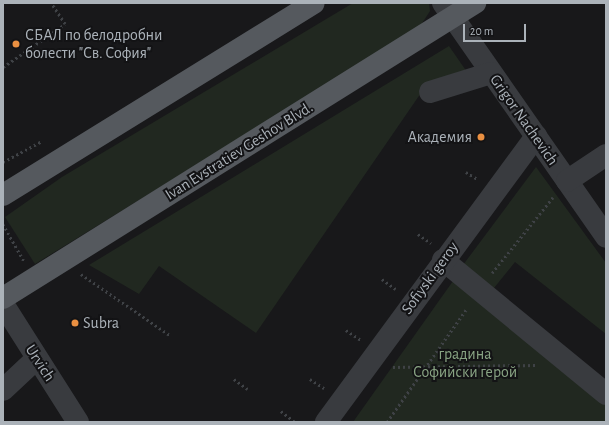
<!DOCTYPE html>
<html>
<head>
<meta charset="utf-8">
<style>
	body { margin:0 }
	#map { position:relative; width:609px; height:425px; overflow:hidden; background:#18181a; font-family:"Alegreya Sans",sans-serif }
	div>[style] { position:absolute }
	[style*='--x'] { left:calc(var(--x)*1px); top:calc(var(--y)*1px); width:calc(var(--w)*1px); rotate:calc(var(--a)*1deg) }
	.green>* { inset:0; background:#212820 }
	.path>* { height:2.5px; margin-top:-1.25px; transform-origin:0; background:repeating-linear-gradient(90deg,#3f4246 0 2px,transparent 0 5px) }
	.minor>* { height:22px; margin:-11px; padding:0 11px; transform-origin:11px; border-radius:11px; background:#393b3f }
	.major>* { height:22px; margin:-11px; padding:0 11px; transform-origin:11px; border-radius:11px; background:#55595e }
	.dots>* { width:11px; height:11px; translate:-50% -50%; box-sizing:border-box; border:2px solid #131315; border-radius:50% }
	span { translate:-50% -50%; white-space:nowrap; text-align:center; line-height:1.15; -webkit-text-stroke:4px #131315; paint-order:stroke }
	.poi-label { font-size:16px; color:#abb2b9 }
	.left { translate:0 -50%; text-align:left }
	.right { translate:-100% -50%; text-align:right }
	.street-label { font-size:16px; color:#abb2b9 }
	.park-label { font-size:16px; color:#88a383 }
	.frame { position:absolute; inset:0; border:4px solid #abb2b9; pointer-events:none }
	.scale { position:absolute; left:463px; top:24px; width:63px; height:18px; box-sizing:border-box; border:2px solid #abb2b9; border-top:0; padding-left:5px; font-size:12px; line-height:14px; white-space:nowrap; color:#abb2b9; -webkit-text-stroke:3px #131315; paint-order:stroke }
</style>
</head>
<body>
<div id="map">
	<div class="green">
		<div style="clip-path:polygon(353px 3px,429px 3px,430px 11px,419px 28px,35px 264px,5px 217px,62px 177px)"></div>
		<div style="clip-path:polygon(449px 46px,467px 72px,423px 90px,256px 333px,159px 266px,139px 294px,89px 265px)"></div>
		<div style="clip-path:polygon(536px 167px,606px 263px,606px 334px,515px 262px,494px 288px,463px 265px)"></div>
		<div style="clip-path:polygon(453px 281px,606px 402px,606px 422px,353px 422px)"></div>
	</div>
	<div class="path">
		<div style="--x:3;--y:67;--w:75;--a:-34.7"></div>
		<div style="--x:65;--y:24;--w:25;--a:-124"></div>
		<div style="--x:3;--y:162;--w:44;--a:-28.3"></div>
		<div style="--x:466;--y:172;--w:13;--a:32"></div>
		<div style="--x:3;--y:224;--w:43;--a:60.4"></div>
		<div style="--x:418;--y:234;--w:16;--a:35"></div>
		<div style="--x:492;--y:273;--w:97;--a:-51.2"></div>
		<div style="--x:81;--y:274;--w:109;--a:34.6"></div>
		<div style="--x:382;--y:279;--w:17;--a:36"></div>
		<div style="--x:346;--y:330;--w:18;--a:34"></div>
		<div style="--x:393;--y:367;--w:143;--a:-0.8"></div>
		<div style="--x:234;--y:379;--w:17;--a:36"></div>
		<div style="--x:310;--y:379;--w:17;--a:33"></div>
		<div style="--x:281;--y:411;--w:18;--a:38"></div>
		<div style="--x:387;--y:422;--w:139;--a:-54.9"></div>
	</div>
	<div class="minor">
		<div style="--x:443;--y:3;--w:285;--a:55.1"></div>
		<div style="--x:430;--y:92;--w:64;--a:-17.3"></div>
		<div style="--x:567;--y:181;--w:47;--a:-33.7"></div>
		<div style="--x:443;--y:260;--w:211;--a:39.4"></div>
		<div style="--x:3;--y:304;--w:140;--a:57.6"></div>
		<div style="--x:3;--y:390;--w:45;--a:-43.2"></div>
		<div style="--x:326;--y:422;--w:355;--a:-53.7"></div>
	</div>
	<div class="major">
		<div style="--x:3;--y:195;--w:365;--a:-31.7"></div>
		<div style="--x:3;--y:298;--w:557;--a:-32.01"></div>
	</div>
	<div class="dots">
		<div style="left:16px;top:44px;background:#e98f41"></div>
		<div style="left:481px;top:137px;background:#e98f41"></div>
		<div style="left:75px;top:323px;background:#e98f41"></div>
	</div>
	<div class="poi-label">
		<span class="left" style="left:25px;top:44px">СБАЛ по белодробни<br>болести "Св. София"</span>
		<span class="right" style="left:472px;top:137px">Академия</span>
		<span class="left" style="left:83px;top:323px">Subra</span>
	</div>
	<div class="street-label">
		<span style="left:524px;top:120px;rotate:55deg">Grigor Nachevich</span>
		<span style="left:239px;top:151px;rotate:-32deg">Ivan Evstratiev Geshov Blvd.</span>
		<span style="left:430px;top:278px;rotate:-54deg">Sofiyski geroy</span>
		<span style="left:40px;top:363px;rotate:57deg">Urvich</span>
	</div>
	<div class="park-label">
		<span style="left:465px;top:363px">градина<br>Софийски герой</span>
	</div>
	<div class="frame"></div>
	<div class="scale">20 m</div>
</div>
</body>
</html>
